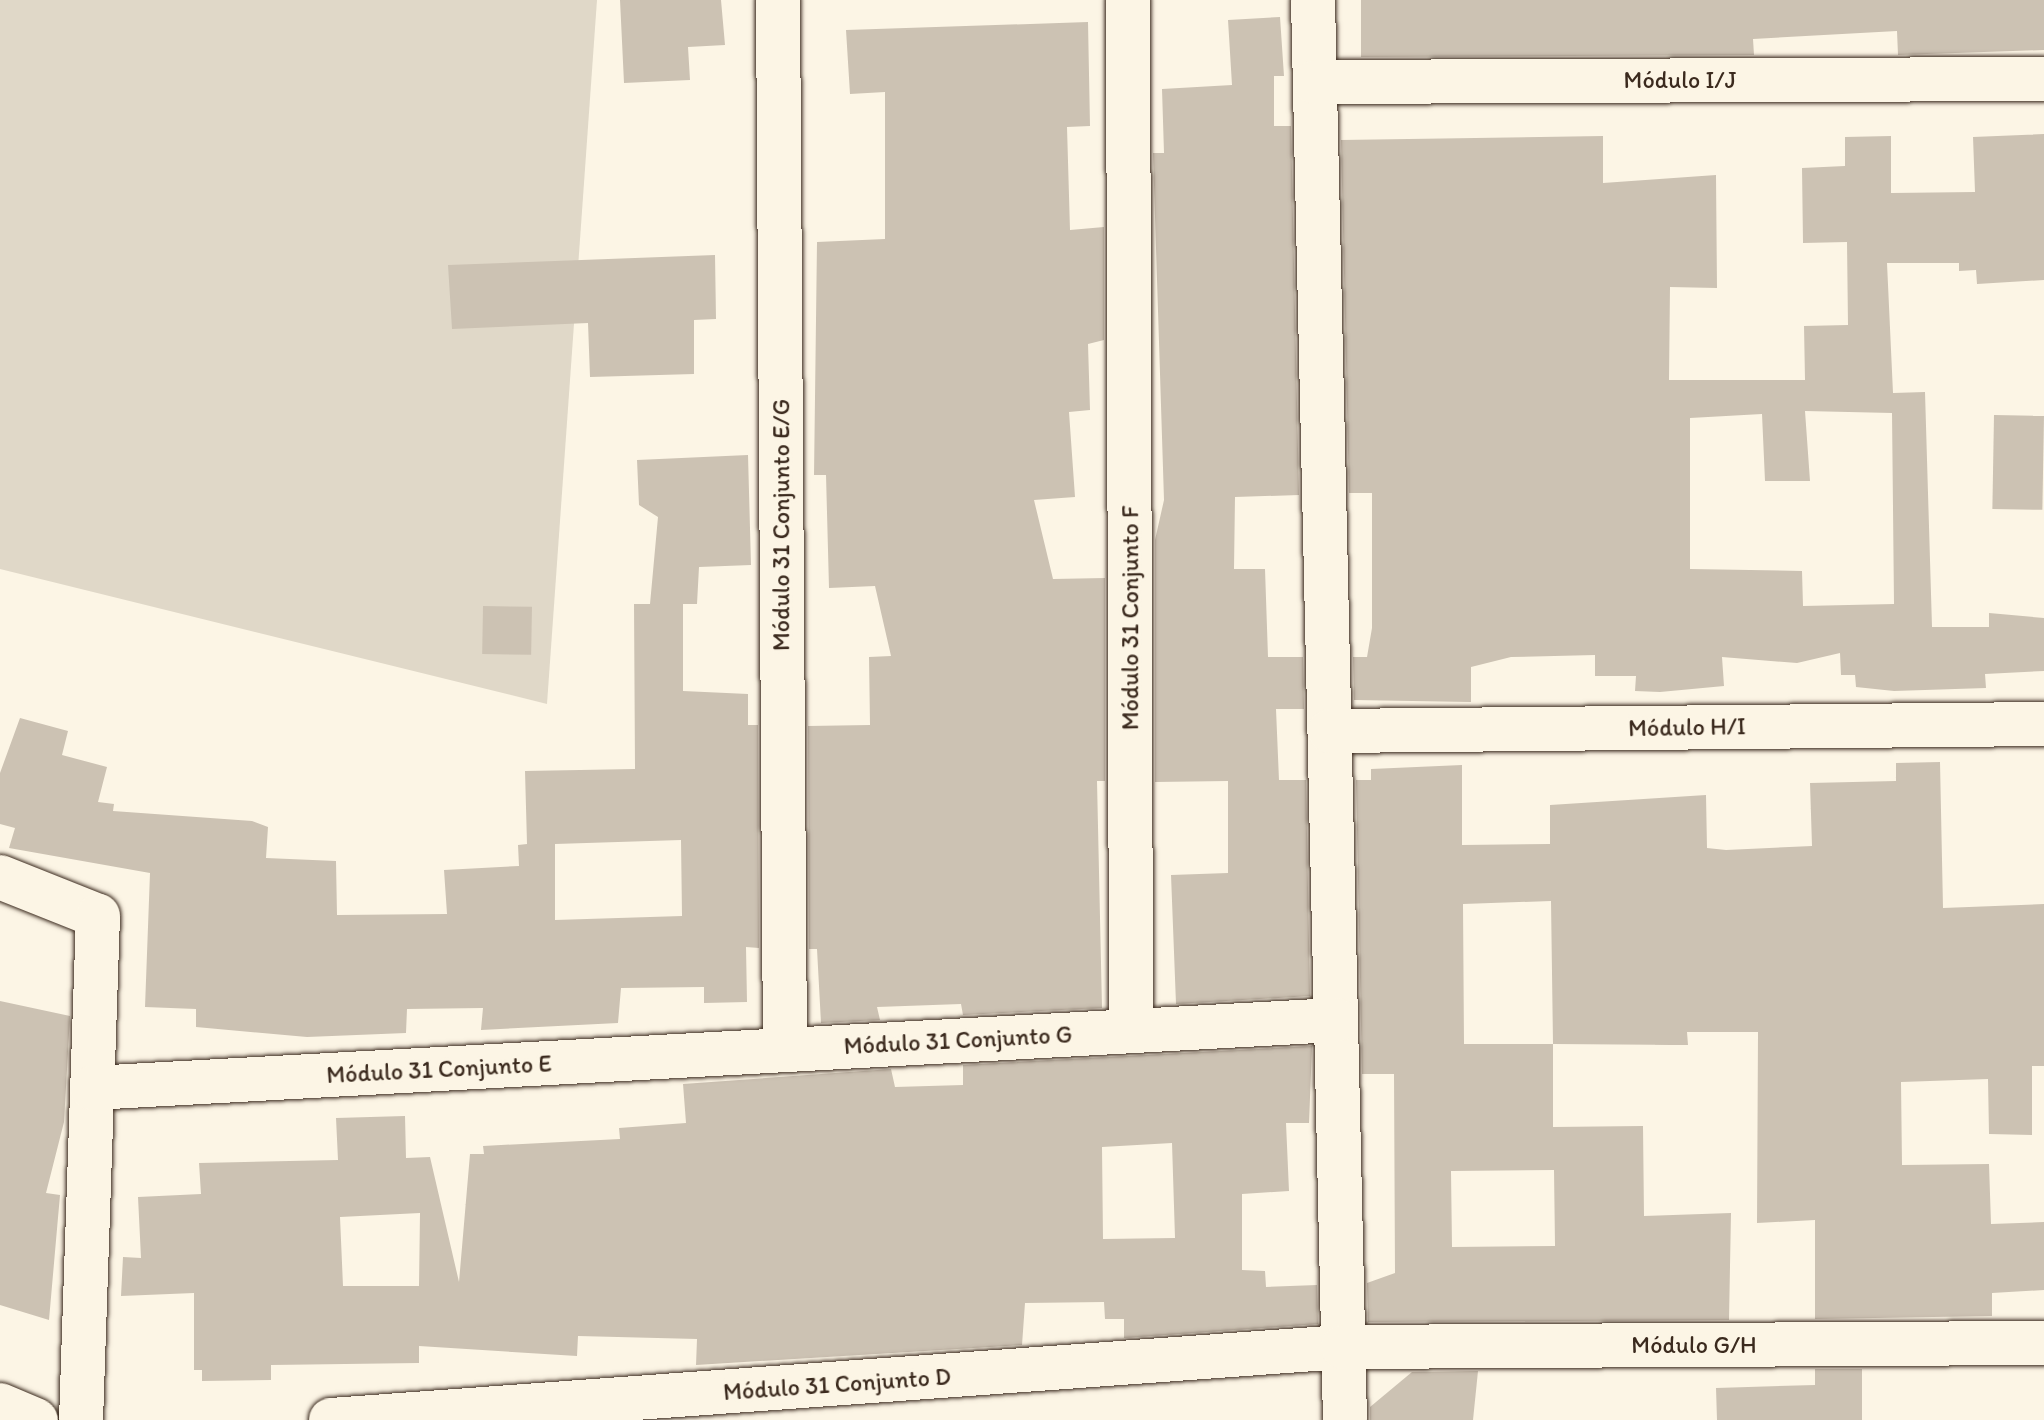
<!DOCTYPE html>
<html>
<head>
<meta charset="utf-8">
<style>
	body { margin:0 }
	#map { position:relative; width:2044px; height:1420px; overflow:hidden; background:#fcf5e5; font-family:Itim,sans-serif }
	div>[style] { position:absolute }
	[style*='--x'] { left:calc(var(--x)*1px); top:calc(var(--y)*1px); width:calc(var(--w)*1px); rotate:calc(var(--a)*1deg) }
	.green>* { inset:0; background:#e0d8c8 }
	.building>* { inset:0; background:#ccc2b3; transform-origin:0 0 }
	.roads { filter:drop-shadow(0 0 2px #3b2a1e) drop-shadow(0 0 2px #3b2a1e) }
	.street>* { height:44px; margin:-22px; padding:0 22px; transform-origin:22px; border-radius:22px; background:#fcf5e5 }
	span { translate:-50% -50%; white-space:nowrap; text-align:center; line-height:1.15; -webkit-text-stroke:6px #fcf5e5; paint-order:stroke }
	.street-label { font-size:24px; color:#3b2a1e }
</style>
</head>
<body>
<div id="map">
	<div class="green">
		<div style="clip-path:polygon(0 0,597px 0,547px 704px,0 569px)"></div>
	</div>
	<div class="building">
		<div style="clip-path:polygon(620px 0,721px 0,725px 45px,688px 47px,690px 80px,624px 83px)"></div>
		<div style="clip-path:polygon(1361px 0,2044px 0,2044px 50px,1898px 55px,1897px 31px,1753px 39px,1754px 55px,1361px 57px)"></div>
		<div style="clip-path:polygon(1280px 17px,1284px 76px,1274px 76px,1274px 126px,1291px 126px,1299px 495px,1235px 497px,1234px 569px,1265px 569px,1268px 657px,1303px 657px,1304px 709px,1276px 709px,1279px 780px,1306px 780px,1310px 996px,1176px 1004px,1171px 875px,1228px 873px,1228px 781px,1155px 782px,1155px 540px,1164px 500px,1153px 153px,1164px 153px,1162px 89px,1232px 85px,1228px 20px)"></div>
		<div style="clip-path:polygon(1088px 22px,1090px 126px,1067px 127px,1070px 230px,1104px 227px,1104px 340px,1088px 344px,1090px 410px,1069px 412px,1075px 497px,1034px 500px,1053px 579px,1105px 578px,1105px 781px,1097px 781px,1102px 1008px,963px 1015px,961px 1004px,877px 1007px,880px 1020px,821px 1023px,817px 949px,809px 949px,808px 726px,870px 725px,869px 657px,891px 656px,875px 586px,829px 588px,826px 475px,814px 475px,817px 242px,885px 239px,885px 92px,850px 94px,846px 30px)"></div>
		<div style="clip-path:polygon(evenodd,2044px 134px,2044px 280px,1977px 284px,1976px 270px,1959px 271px,1959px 263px,1887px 263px,1893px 393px,1925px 392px,1932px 627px,1989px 627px,1989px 613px,2044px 618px,2044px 671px,1985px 674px,1986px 688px,1894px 691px,1856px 687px,1855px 675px,1841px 675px,1840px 653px,1797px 663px,1722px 657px,1724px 686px,1660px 692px,1635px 691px,1636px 676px,1595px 676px,1595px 655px,1511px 657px,1471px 667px,1471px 702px,1354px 700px,1353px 657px,1367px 657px,1372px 628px,1372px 493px,1349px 493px,1341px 140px,1603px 136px,1603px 183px,1716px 175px,1717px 288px,1670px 287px,1669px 380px,1805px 380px,1804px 326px,1848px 325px,1847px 242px,1803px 243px,1802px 168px,1845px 166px,1845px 137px,1891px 136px,1891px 193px,1975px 192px,1973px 137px,2044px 134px,1805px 411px,1892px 413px,1894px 604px,1803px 606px,1802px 571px,1690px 569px,1690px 418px,1762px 414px,1765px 481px,1810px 481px,1805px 411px)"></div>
		<div style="clip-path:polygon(715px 255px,716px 319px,694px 320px,694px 374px,590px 377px,588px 323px,452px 329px,448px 265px)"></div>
		<div style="left:1994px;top:415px;width:50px;height:94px;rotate:1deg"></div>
		<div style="clip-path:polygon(748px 455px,751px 565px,699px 567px,697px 604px,650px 604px,658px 517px,639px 505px,637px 460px)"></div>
		<div style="clip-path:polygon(evenodd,634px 604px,683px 604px,683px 691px,748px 694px,748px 725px,758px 725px,759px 948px,746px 947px,747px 1002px,704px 1003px,704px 987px,621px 988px,618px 1023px,481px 1030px,483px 1008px,407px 1009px,406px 1033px,307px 1037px,196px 1027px,196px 1009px,145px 1007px,150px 873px,9px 848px,15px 828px,0 824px,0 773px,20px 718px,68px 731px,62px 755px,107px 767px,98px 802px,114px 804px,113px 811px,252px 821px,268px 827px,266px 858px,336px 861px,337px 915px,447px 914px,444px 870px,519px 866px,518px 845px,527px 844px,525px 771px,635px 769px,634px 604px,681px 840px,682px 916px,555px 920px,555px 844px,681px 840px)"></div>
		<div style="left:483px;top:606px;width:49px;height:48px;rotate:1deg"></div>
		<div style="clip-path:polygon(evenodd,1940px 762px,1943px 908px,2044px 904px,2044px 1066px,2032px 1066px,2032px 1135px,1989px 1134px,1988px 1079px,1901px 1082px,1902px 1165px,1989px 1164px,1991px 1224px,2044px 1222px,2044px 1290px,1992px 1293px,1992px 1316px,1815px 1319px,1815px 1220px,1757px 1223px,1758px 1032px,1687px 1032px,1688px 1045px,1553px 1044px,1553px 1127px,1643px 1126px,1644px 1216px,1731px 1213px,1729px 1320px,1368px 1322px,1367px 1283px,1395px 1273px,1394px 1074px,1362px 1074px,1356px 780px,1371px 780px,1371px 769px,1462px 765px,1462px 845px,1550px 844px,1550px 805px,1706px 795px,1707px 848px,1726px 850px,1812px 846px,1810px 783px,1896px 781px,1896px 763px,1940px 762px,1551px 901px,1553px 1044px,1464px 1044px,1463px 904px,1551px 901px,1940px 762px,1554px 1170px,1555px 1246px,1452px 1247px,1451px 1171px,1554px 1170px)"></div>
		<div style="clip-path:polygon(0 1001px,70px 1016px,64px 1122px,46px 1193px,60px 1195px,49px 1320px,0 1305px)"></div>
		<div style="clip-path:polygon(evenodd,1312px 1046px,1309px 1123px,1286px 1123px,1289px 1191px,1242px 1194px,1242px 1270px,1265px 1271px,1266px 1287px,1317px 1285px,1318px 1324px,1124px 1338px,1124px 1319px,1105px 1319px,1104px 1302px,1025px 1303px,1022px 1345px,696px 1365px,697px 1339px,578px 1336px,577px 1356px,419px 1346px,419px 1363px,271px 1365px,271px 1380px,202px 1381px,202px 1370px,194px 1370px,194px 1293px,121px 1296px,123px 1257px,141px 1258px,138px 1197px,201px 1194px,199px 1163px,338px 1160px,336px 1118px,405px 1116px,406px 1158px,430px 1157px,459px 1282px,470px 1154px,484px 1154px,483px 1146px,620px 1139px,619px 1128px,686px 1123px,683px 1084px,891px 1069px,895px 1087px,963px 1085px,963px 1065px,1312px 1046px,1172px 1143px,1175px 1238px,1103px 1239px,1102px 1147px,1172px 1143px,1312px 1046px,420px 1213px,419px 1286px,343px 1286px,340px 1217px,420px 1213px)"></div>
		<div style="clip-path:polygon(1815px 1369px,1862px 1369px,1862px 1420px,1717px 1420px,1716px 1388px,1815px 1385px)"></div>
		<div style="clip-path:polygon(1478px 1371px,1473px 1420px,1370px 1420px,1370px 1407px,1412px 1372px)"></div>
	</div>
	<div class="roads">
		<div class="street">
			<div style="--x:778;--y:0;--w:1050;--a:89.62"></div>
			<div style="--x:1128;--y:0;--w:1031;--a:89.83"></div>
			<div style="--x:1313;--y:0;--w:1420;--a:88.71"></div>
			<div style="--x:1315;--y:82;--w:729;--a:-0.24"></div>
			<div style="--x:1330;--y:731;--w:714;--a:-0.56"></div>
			<div style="--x:0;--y:877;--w:105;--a:21.7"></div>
			<div style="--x:98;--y:916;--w:504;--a:91.93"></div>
			<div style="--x:92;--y:1088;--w:1246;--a:-3.13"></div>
			<div style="--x:0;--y:1405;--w:39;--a:23"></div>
			<div style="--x:331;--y:1420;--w:1015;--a:-4.13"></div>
			<div style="--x:1343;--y:1347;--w:701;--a:-0.33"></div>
		</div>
	</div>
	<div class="street-label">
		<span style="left:1680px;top:80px">Módulo I/J</span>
		<span style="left:781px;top:525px;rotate:-90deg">Módulo 31 Conjunto E/G</span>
		<span style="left:1130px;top:618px;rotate:-90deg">Módulo 31 Conjunto F</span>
		<span style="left:1687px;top:727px;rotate:-1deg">Módulo H/I</span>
		<span style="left:958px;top:1040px;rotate:-3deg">Módulo 31 Conjunto G</span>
		<span style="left:439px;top:1069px;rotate:-3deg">Módulo 31 Conjunto E</span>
		<span style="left:1694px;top:1345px">Módulo G/H</span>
		<span style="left:837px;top:1384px;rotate:-4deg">Módulo 31 Conjunto D</span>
	</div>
</div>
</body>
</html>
